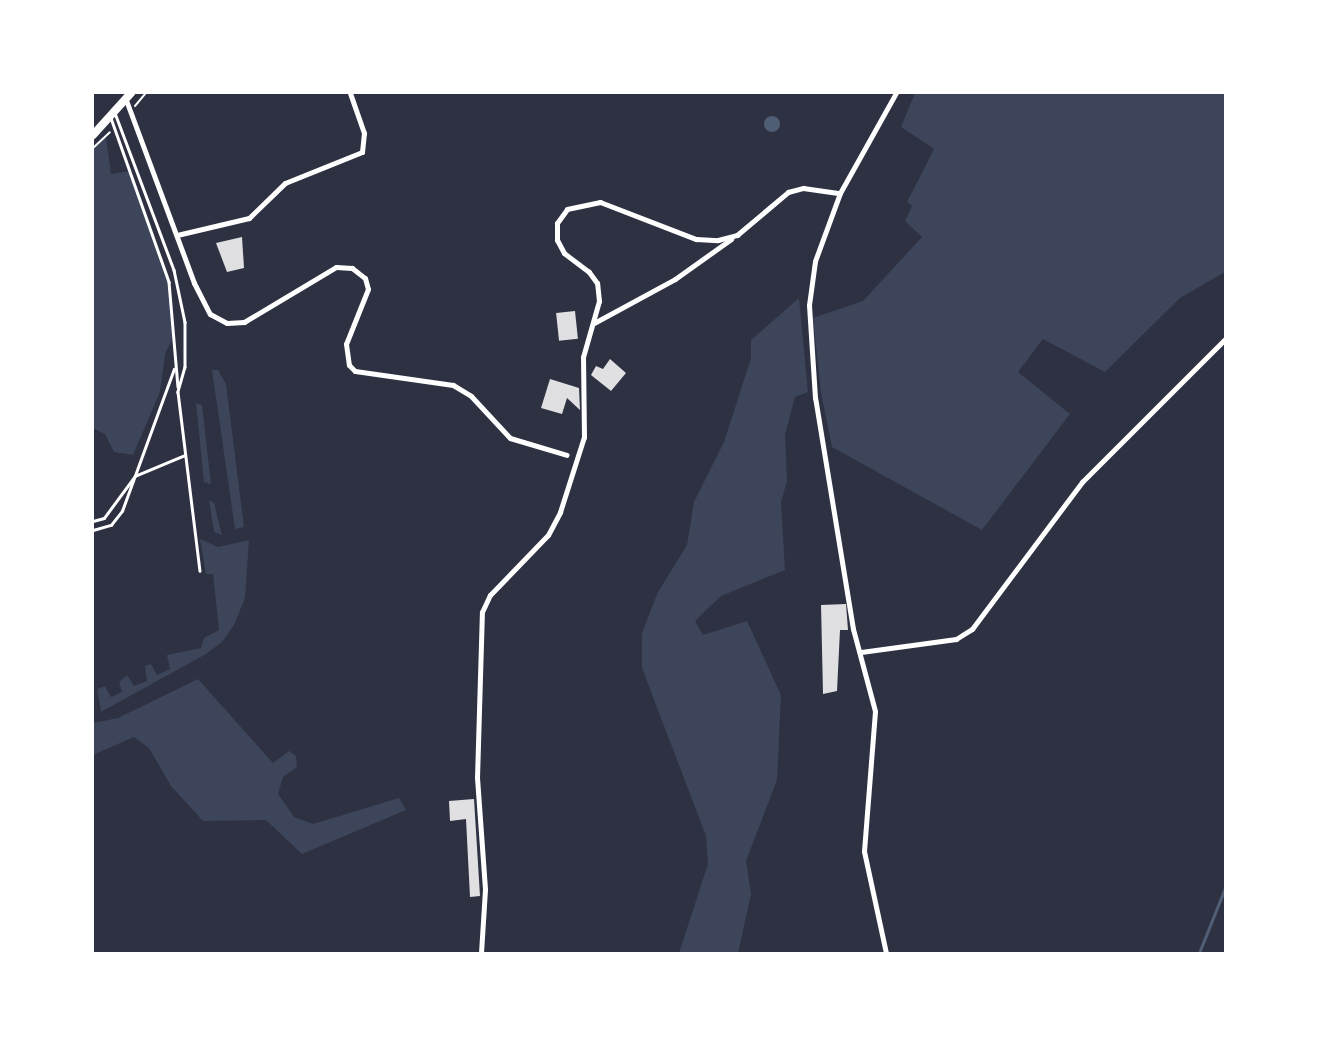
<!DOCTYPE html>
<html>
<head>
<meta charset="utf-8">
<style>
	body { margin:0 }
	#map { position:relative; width:1318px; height:1046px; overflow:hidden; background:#2d3142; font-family:"DejaVu Sans",sans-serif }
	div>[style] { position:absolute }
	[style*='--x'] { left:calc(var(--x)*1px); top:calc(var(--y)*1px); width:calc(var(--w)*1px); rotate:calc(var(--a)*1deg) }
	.green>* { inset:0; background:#3c4559 }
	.water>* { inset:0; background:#4f5d75 }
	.round { border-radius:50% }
	.stream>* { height:2.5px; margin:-1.25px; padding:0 1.25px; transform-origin:1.25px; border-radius:1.25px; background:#4f5d75 }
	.building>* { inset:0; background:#e0e0e3; transform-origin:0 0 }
	.path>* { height:2px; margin:-1px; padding:0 1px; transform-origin:1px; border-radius:1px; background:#fff }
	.service>* { height:2.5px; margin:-1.25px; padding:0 1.25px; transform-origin:1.25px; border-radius:1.25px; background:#fff }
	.minor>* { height:5px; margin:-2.5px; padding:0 2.5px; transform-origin:2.5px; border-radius:2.5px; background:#fff }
	.primary>* { height:8px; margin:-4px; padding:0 4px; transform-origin:4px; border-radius:4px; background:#fff }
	span { translate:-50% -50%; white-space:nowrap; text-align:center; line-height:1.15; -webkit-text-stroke:6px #fff; paint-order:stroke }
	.frame { position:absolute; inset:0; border:94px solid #fff; pointer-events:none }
</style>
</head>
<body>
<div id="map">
	<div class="green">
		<div style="clip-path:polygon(915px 93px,1225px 93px,1225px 272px,1180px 298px,1105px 372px,1043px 339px,1018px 372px,1070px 414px,982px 530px,832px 447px,821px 393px,813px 318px,863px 301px,922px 237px,905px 221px,912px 206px,907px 202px,934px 149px,901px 127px)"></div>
		<div style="clip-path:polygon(106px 137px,111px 174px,130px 171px,169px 282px,173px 337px,165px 354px,160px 392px,133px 455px,114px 452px,105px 434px,93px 428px,93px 148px)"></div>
		<div style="clip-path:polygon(799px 298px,808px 392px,795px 397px,785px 435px,787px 481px,781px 502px,785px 570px,721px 596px,695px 621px,703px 635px,747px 621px,781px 695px,777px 780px,746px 861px,751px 894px,738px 953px,679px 953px,708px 864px,706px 836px,642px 668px,642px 633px,658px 592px,687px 545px,694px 502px,724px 442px,751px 358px,751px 340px)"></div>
		<div style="clip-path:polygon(212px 370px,218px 370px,226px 384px,244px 527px,235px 529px)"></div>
		<div style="clip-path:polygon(196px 403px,202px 405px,211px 484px,204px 482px)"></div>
		<div style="clip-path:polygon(209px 500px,214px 503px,222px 535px,214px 532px)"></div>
		<div style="clip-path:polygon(200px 539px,218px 547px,249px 540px,245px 598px,234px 625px,222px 642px,206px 654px,101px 712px,97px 689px,105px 686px,111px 697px,122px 692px,119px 682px,127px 675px,134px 686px,147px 681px,145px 666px,151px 664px,157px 675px,170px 669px,167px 655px,201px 648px,204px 638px,219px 630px,213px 574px,206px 574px)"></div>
		<div style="clip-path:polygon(198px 679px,273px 763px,289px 751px,296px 756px,297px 767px,283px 777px,278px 794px,294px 817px,313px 824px,399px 798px,406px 810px,302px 854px,266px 820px,203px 821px,171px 786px,149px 748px,134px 737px,93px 755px,93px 723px,118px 718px)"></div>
	</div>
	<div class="water">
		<div class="round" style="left:764px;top:116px;width:16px;height:16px"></div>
	</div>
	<div class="stream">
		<div style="--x:1199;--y:953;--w:70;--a:-68.2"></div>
	</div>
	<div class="building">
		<div style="clip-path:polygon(242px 237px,244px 268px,227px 272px,216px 243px)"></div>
		<div style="left:575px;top:311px;width:28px;height:19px;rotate:84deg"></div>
		<div style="clip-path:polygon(610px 359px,626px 373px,611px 391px,591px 375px,596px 366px,603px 369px)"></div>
		<div style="clip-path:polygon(550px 379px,579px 388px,580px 410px,567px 398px,562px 414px,541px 408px)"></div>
		<div style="clip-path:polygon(846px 604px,848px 630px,840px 630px,837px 691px,823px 694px,821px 605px)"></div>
		<div style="clip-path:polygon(474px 799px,480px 896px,470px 897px,466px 819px,450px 821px,449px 801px)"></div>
	</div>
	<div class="path">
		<div style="--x:135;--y:106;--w:17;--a:-50"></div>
		<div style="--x:93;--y:148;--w:23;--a:-43"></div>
	</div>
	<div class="service">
		<div style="--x:115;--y:113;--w:168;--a:69.4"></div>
		<div style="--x:174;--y:270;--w:53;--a:78.1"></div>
		<div style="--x:185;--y:322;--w:45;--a:90"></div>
		<div style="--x:185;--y:367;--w:26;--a:106"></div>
		<div style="--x:178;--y:392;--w:180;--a:83"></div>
		<div style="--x:111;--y:118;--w:174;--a:70.5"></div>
		<div style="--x:169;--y:282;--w:105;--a:85.1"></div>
		<div style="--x:93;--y:521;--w:11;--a:-15"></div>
		<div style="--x:104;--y:518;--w:52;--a:-53.6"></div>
		<div style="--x:135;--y:476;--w:54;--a:-22.8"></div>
		<div style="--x:93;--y:530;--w:19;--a:-16"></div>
		<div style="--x:111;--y:525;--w:18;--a:-52"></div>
		<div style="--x:122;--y:511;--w:151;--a:-69.9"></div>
	</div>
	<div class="minor">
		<div style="--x:126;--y:100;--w:195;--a:69.6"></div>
		<div style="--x:194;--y:283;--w:35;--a:63"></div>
		<div style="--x:210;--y:314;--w:19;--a:28"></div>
		<div style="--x:227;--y:323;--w:17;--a:-3"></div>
		<div style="--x:244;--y:322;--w:107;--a:-30.9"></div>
		<div style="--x:336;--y:267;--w:16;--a:4"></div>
		<div style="--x:352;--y:268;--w:16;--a:38"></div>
		<div style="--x:365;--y:278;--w:11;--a:75"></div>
		<div style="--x:368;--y:289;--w:59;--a:111.8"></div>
		<div style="--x:346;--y:344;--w:21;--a:82"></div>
		<div style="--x:349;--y:365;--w:8;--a:45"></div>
		<div style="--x:355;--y:371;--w:99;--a:8.1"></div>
		<div style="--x:453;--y:385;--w:21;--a:31"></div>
		<div style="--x:471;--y:396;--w:57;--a:47.1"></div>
		<div style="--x:510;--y:438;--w:59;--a:16.6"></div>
		<div style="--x:177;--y:235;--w:74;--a:-13.3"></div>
		<div style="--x:249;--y:218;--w:50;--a:-44.2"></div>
		<div style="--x:285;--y:183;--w:83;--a:-21.9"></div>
		<div style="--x:362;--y:152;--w:19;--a:-84"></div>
		<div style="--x:364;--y:133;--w:42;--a:-109.3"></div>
		<div style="--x:594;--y:323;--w:92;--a:-28.5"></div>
		<div style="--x:675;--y:279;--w:69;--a:-35.5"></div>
		<div style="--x:861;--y:652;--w:96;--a:-7.8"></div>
		<div style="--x:956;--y:639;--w:19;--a:-32"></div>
		<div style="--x:972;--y:629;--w:184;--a:-53.2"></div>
		<div style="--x:1082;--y:482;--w:202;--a:-45"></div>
		<div style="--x:481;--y:953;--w:64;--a:-86.4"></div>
		<div style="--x:485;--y:889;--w:111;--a:-94.1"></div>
		<div style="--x:477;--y:778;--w:166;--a:-88.3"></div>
		<div style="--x:482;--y:612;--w:19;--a:-65"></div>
		<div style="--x:490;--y:595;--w:83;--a:-46"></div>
		<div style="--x:548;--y:535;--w:26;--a:-62"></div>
		<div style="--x:560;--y:512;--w:79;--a:-72.3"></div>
		<div style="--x:584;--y:437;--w:80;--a:-90.7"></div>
		<div style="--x:583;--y:357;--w:58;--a:-74.1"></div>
		<div style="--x:599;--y:301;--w:18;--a:-96"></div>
		<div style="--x:597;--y:283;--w:14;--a:-126"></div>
		<div style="--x:589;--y:272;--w:31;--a:-143"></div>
		<div style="--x:564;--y:253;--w:15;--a:-118"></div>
		<div style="--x:557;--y:240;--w:17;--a:-90"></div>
		<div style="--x:557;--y:223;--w:17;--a:-54"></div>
		<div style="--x:567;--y:209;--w:34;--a:-12"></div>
		<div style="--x:600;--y:202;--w:103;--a:21.1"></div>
		<div style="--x:696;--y:239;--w:22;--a:3"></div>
		<div style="--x:718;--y:240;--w:20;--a:-15"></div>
		<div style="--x:737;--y:235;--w:67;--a:-40.1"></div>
		<div style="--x:788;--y:192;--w:16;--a:-15"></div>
		<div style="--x:803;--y:188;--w:37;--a:8"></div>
		<div style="--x:886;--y:953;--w:104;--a:-102.2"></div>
		<div style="--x:864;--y:851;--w:140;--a:-85.5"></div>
		<div style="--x:875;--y:711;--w:85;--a:-105"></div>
		<div style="--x:853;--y:629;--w:234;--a:-99.3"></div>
		<div style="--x:815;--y:398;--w:93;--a:-93.7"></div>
		<div style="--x:809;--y:305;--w:44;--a:-82.2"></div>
		<div style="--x:815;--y:261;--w:72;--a:-69.8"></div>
		<div style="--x:840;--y:193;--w:115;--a:-60.8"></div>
	</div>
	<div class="primary">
		<div style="--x:93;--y:135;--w:57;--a:-47.9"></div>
	</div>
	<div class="frame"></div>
</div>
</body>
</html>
